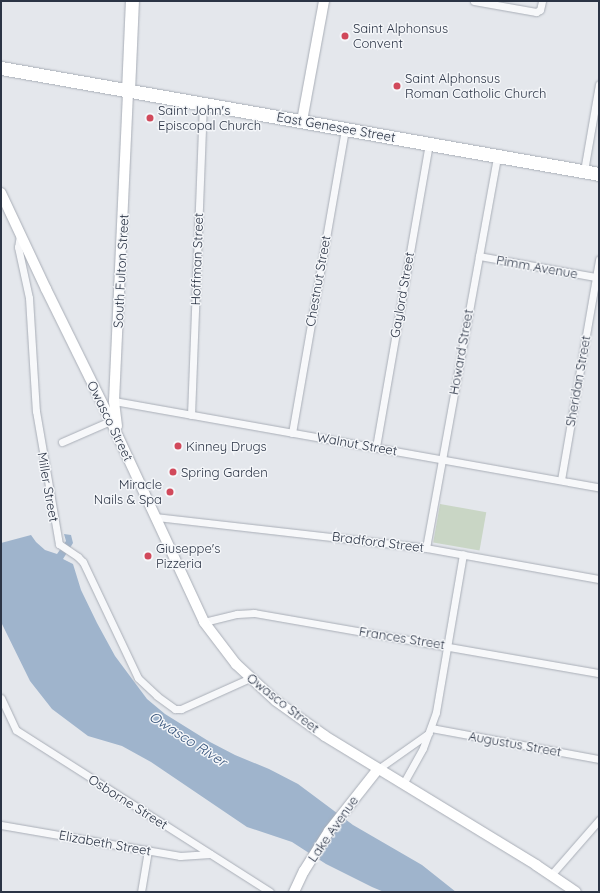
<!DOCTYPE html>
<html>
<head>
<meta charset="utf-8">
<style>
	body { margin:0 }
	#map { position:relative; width:600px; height:893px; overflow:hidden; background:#e4e7ec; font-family:Quicksand,sans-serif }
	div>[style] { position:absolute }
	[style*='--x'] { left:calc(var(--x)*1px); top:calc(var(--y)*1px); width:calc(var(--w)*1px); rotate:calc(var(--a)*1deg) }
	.green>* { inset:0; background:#c9d6c5; transform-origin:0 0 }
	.water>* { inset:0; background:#9fb4cc }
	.roads { filter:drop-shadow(0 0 1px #a9aeb7) drop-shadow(0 0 1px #a9aeb7) }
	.street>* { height:7px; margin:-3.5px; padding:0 3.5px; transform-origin:3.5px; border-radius:3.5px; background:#f7f8fa }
	.secondary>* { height:10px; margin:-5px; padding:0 5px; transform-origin:5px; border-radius:5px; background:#fff }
	.highway>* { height:13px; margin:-6.5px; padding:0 6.5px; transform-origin:6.5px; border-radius:6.5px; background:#fff }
	.dots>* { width:11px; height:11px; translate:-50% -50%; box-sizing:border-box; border:2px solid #f4f6f9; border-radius:50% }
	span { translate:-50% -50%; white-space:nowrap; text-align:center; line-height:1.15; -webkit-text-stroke:3px #f4f6f9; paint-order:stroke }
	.poi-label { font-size:13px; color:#2b3445 }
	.left { translate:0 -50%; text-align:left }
	.right { translate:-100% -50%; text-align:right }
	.street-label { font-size:13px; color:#2b3445 }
	.water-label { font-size:14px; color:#34527a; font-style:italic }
	.frame { position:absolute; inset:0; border:2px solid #2b3445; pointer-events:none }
</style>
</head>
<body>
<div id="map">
	<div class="green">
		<div style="left:440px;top:504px;width:47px;height:39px;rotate:10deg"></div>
	</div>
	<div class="water">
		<div style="clip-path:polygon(64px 534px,71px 535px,73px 543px,63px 559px,73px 564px,81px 590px,97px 623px,115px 656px,147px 699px,165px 714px,210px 742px,235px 755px,269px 769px,298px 784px,353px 825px,422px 865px,456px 892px,384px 892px,372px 887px,326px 864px,292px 842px,247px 827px,151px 762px,122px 746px,88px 736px,52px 709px,30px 681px,1px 622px,1px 543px,31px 535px,36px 542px,45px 550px,57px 554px,66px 541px)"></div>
	</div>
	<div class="roads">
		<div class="street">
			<div style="--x:474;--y:1;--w:63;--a:10.1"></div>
			<div style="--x:536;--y:12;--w:4;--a:-27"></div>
			<div style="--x:540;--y:10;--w:9;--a:-77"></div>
			<div style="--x:584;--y:171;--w:88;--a:-80.2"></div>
			<div style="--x:20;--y:235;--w:12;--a:99"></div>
			<div style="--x:18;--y:247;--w:52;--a:77.8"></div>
			<div style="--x:29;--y:298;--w:113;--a:86.5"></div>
			<div style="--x:36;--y:411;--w:135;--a:80.2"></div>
			<div style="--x:59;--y:544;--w:23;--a:34"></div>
			<div style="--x:78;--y:557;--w:7;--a:45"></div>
			<div style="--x:83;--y:562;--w:128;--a:64.6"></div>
			<div style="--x:138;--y:678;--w:26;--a:43"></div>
			<div style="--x:157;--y:696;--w:22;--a:36"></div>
			<div style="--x:175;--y:709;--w:6;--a:0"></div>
			<div style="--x:181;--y:709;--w:76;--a:-24.2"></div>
			<div style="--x:479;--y:256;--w:119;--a:10.2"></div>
			<div style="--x:114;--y:401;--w:493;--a:10.1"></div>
			<div style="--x:191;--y:415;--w:312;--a:-87.8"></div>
			<div style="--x:292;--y:433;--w:310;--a:-80.1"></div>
			<div style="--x:62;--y:442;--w:52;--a:-23.6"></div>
			<div style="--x:376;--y:447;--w:309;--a:-80.1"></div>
			<div style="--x:561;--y:480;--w:224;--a:-80.2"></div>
			<div style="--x:156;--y:517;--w:272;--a:6.5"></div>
			<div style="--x:426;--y:548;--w:176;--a:10.2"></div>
			<div style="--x:426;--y:548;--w:398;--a:-79.7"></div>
			<div style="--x:204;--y:622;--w:34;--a:-14"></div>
			<div style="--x:237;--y:614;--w:17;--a:-3"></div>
			<div style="--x:254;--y:613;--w:350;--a:9.9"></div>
			<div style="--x:1;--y:698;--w:35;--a:65"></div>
			<div style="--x:16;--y:730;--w:301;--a:32.5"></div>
			<div style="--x:431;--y:728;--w:171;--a:10.5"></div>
			<div style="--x:378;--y:769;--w:62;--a:-35.2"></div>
			<div style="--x:403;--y:784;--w:41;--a:-60.9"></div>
			<div style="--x:423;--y:748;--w:38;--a:-70"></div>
			<div style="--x:436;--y:712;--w:160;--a:-80.3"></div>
			<div style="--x:1;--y:825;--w:182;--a:9.8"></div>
			<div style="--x:180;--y:856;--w:30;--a:-4"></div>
			<div style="--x:551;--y:875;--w:73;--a:-48.9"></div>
			<div style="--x:141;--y:892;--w:43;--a:-80.5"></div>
		</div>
		<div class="secondary">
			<div style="--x:302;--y:121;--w:122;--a:-79.6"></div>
			<div style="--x:1;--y:193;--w:106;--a:64.9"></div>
			<div style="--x:46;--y:289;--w:143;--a:63.8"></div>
			<div style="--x:109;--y:417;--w:226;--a:65.1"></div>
			<div style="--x:204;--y:622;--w:53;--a:52.7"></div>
			<div style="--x:236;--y:664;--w:54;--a:42.8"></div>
			<div style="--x:276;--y:701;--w:60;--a:35.5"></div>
			<div style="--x:325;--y:736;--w:247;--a:31.4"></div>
			<div style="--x:536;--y:865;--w:48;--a:34"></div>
			<div style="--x:117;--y:426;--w:25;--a:-97"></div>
			<div style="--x:114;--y:401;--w:310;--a:-87.4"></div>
			<div style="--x:294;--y:892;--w:23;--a:-65"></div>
			<div style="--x:304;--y:871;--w:47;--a:-58"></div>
			<div style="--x:329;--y:831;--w:79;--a:-51.7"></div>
		</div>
		<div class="highway">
			<div style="--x:1;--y:68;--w:607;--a:10.05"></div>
			<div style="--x:128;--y:91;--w:90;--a:-87.5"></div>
		</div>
	</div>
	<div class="dots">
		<div style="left:345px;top:36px;background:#d1495b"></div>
		<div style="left:397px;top:86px;background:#d1495b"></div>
		<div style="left:150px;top:118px;background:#d1495b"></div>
		<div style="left:178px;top:446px;background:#d1495b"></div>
		<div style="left:173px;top:472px;background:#d1495b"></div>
		<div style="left:170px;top:492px;background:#d1495b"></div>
		<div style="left:148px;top:556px;background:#d1495b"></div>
	</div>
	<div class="poi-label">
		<span class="left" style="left:353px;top:36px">Saint Alphonsus<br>Convent</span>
		<span class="left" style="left:405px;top:86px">Saint Alphonsus<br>Roman Catholic Church</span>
		<span class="left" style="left:158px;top:118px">Saint John's<br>Episcopal Church</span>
		<span class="left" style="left:186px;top:446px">Kinney Drugs</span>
		<span class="left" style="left:181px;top:472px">Spring Garden</span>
		<span class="right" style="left:162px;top:492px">Miracle<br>Nails &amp; Spa</span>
		<span class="left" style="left:156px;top:556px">Giuseppe's<br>Pizzeria</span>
	</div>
	<div class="street-label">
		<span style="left:336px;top:127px;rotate:10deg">East Genesee Street</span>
		<span style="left:197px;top:259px;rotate:-88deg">Hoffman Street</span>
		<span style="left:537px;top:267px;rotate:10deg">Pimm Avenue</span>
		<span style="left:121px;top:271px;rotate:-87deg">South Fulton Street</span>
		<span style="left:318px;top:281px;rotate:-80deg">Chestnut Street</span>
		<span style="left:402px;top:295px;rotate:-80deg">Gaylord Street</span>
		<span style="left:461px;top:352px;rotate:-80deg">Howard Street</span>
		<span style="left:578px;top:381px;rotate:-80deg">Sheridan Street</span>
		<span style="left:110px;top:421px;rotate:64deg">Owasco Street</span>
		<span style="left:357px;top:444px;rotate:10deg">Walnut Street</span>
		<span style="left:48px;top:487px;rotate:80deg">Miller Street</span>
		<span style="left:378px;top:542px;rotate:7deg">Bradford Street</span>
		<span style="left:402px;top:638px;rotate:9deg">Frances Street</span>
		<span style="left:283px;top:703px;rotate:38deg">Owasco Street</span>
		<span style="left:515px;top:744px;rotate:10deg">Augustus Street</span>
		<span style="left:128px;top:802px;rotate:32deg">Osborne Street</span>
		<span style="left:333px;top:829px;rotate:-55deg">Lake Avenue</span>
		<span style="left:105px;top:843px;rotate:10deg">Elizabeth Street</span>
	</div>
	<div class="water-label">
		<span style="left:188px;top:739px;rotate:33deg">Owasco River</span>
	</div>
	<div class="frame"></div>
</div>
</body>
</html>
